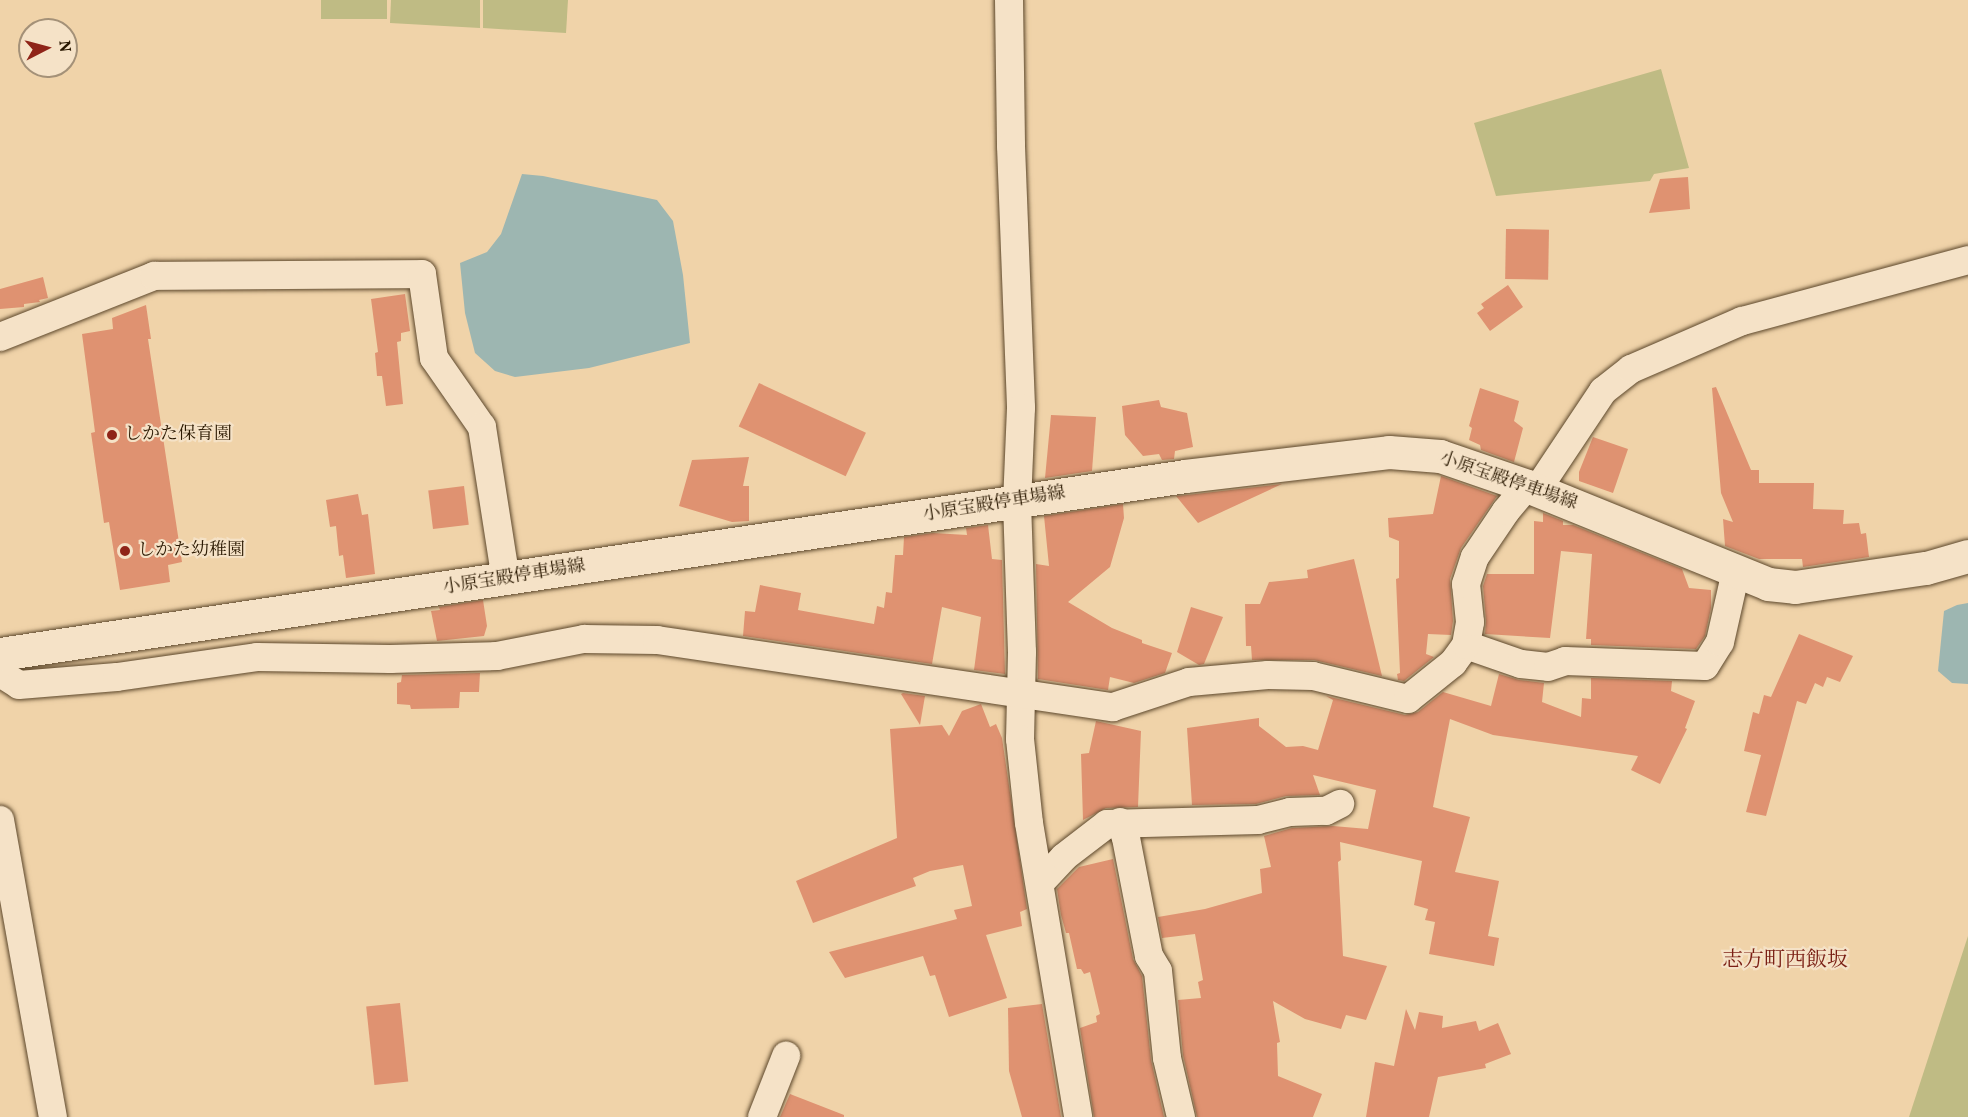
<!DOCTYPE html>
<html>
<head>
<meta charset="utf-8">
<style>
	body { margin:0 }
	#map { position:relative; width:1968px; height:1117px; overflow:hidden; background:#f0d3a9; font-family:Vollkorn,"Noto Serif JP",serif }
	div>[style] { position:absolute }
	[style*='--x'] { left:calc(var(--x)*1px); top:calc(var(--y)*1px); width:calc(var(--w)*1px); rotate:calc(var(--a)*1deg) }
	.green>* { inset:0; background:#bfbb84; transform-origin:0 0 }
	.water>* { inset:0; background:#9db6b1 }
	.building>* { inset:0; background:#df9271; transform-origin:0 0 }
	.roads { filter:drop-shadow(0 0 2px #5c472b) drop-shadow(0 0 2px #5c472b) }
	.street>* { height:28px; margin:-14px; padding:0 14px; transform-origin:14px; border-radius:14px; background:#f5e2c7 }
	.secondary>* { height:33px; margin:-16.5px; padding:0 16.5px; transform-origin:16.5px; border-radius:16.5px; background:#f5e2c7 }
	.dots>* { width:16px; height:16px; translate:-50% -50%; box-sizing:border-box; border:3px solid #f5e2c7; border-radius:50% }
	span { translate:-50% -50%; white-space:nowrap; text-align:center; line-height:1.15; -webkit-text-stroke:4.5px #f5e2c7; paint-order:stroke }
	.poi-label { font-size:18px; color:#2a1801 }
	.left { translate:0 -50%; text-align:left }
	.street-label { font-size:18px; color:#2a1801 }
	.quarter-label { font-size:21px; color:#7a1f14 }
	.north { position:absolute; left:18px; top:18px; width:60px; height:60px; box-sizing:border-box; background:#f5e2c7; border:2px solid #a49178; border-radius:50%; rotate:84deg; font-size:16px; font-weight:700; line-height:24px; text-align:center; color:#2a1801 }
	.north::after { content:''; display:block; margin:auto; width:21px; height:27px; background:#8f2418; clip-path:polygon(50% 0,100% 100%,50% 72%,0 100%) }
</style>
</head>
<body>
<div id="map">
	<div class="green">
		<div style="left:321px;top:0;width:66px;height:19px"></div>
		<div style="clip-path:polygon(391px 0,480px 0,480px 28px,390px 23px)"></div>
		<div style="clip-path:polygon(483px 0,568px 0,566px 33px,483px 28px)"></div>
		<div style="clip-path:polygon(1661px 69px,1689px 168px,1654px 174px,1650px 181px,1496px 196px,1474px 123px)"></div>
		<div style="clip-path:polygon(1968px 936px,1968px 1117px,1909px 1117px)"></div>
	</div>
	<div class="water">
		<div style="clip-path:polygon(522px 174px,543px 176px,657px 200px,673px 221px,683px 275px,690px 343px,589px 368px,515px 377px,495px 371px,475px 353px,465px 313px,460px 263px,487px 252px,501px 234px)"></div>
		<div style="clip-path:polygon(1968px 603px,1968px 684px,1952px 683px,1938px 671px,1944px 611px,1957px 605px)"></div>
	</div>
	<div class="building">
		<div style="clip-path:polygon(1688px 177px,1690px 209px,1649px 213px,1660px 179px)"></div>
		<div style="left:1506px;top:229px;width:43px;height:50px;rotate:1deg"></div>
		<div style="clip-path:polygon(43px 277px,48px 298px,39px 300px,40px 302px,24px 304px,24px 307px,0 309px,0 289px)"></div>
		<div style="clip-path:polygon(1508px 285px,1523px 307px,1490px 331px,1477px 313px,1484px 308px,1481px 304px)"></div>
		<div style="clip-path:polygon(405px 294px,410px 331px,401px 333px,401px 341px,397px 342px,403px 404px,386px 406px,382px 376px,377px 376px,375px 353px,378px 352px,371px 299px)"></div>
		<div style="clip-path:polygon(146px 305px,151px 339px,148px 339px,182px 562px,168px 565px,170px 582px,120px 590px,109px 522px,104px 523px,91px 433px,95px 432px,82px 334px,113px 329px,112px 318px)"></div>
		<div style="left:759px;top:383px;width:118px;height:48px;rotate:25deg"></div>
		<div style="clip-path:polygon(1716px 387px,1751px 470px,1759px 470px,1759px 483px,1814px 483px,1813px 509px,1844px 510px,1843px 524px,1859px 523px,1861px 534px,1866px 533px,1869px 557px,1803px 567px,1802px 559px,1759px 559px,1725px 546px,1723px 519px,1733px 522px,1721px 493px,1712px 388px)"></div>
		<div style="clip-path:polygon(1480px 388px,1519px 401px,1514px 421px,1523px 428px,1514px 462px,1481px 450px,1480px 445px,1469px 440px,1472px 428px,1469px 426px)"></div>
		<div style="clip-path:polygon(1159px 400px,1161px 407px,1187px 413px,1193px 447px,1175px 451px,1174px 459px,1162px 460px,1159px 454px,1143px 456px,1125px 435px,1122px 406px)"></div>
		<div style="clip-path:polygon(1051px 415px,1096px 417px,1092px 471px,1045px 478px)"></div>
		<div style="clip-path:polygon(1593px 437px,1628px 449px,1613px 493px,1579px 481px,1579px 472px)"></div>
		<div style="clip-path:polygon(749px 457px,743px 486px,749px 486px,749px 521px,732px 522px,679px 506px,692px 460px)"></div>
		<div style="clip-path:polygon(1441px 476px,1497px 496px,1461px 548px,1450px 579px,1453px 621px,1451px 635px,1428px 634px,1426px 654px,1434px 657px,1404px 681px,1398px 680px,1397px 674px,1400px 673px,1396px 579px,1399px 578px,1399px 541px,1389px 537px,1388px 518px,1433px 514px)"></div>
		<div style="clip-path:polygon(1282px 484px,1198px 523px,1176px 496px,1187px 495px)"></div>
		<div style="left:464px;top:486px;width:39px;height:36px;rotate:83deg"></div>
		<div style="clip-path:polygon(358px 494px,362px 515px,368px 514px,375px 574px,346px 578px,343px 555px,339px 556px,336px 526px,330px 527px,326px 500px)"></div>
		<div style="clip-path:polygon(1123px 504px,1124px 518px,1110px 567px,1068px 602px,1112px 628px,1142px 640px,1142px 643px,1172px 653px,1165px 673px,1134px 683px,1110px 677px,1108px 690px,1038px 679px,1036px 564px,1049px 566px,1044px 516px)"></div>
		<div style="clip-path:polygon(1543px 513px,1563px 521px,1563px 525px,1573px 525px,1682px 569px,1689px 588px,1711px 590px,1711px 608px,1705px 636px,1696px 649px,1591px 645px,1591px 639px,1586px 639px,1592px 554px,1561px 551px,1550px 638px,1485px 634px,1486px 621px,1483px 586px,1487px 574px,1534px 574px,1534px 521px,1543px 522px)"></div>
		<div style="clip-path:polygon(988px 525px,992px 559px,1002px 560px,1005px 674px,974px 670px,981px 617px,942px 607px,932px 664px,743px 636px,745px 611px,755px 612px,760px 585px,801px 593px,798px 610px,874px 624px,877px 606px,884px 608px,886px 592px,892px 593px,895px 555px,903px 555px,904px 537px,933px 533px,967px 535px,966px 528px)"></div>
		<div style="clip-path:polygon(1354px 559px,1382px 676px,1314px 660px,1252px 660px,1251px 646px,1246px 646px,1245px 604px,1260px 604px,1269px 582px,1308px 578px,1307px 570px)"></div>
		<div style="clip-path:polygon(483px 600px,487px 626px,484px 636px,437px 641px,431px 611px,440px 610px,439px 607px)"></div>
		<div style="clip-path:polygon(1191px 607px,1223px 617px,1204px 664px,1199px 665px,1177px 652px)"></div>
		<div style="clip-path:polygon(1799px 634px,1853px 656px,1840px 682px,1827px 677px,1823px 687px,1815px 683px,1806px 704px,1797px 701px,1766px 816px,1746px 812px,1761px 755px,1744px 751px,1753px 712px,1759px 714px,1764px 695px,1771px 697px)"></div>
		<div style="clip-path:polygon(480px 673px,479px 692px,460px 692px,459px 708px,411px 709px,410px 705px,397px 704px,397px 683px,401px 682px,402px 675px)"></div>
		<div style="clip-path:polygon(1499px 674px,1519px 680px,1544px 683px,1542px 702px,1581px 717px,1582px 698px,1591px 699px,1591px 678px,1672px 681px,1671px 691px,1695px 701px,1685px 728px,1687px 729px,1660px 784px,1631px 770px,1638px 756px,1493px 735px,1450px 719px,1433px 807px,1470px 817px,1455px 872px,1499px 881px,1488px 936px,1499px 938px,1494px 966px,1429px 954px,1435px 922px,1425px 920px,1428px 909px,1414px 905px,1422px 861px,1340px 842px,1341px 860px,1338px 862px,1343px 956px,1387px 966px,1366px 1020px,1346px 1015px,1341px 1029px,1305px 1019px,1273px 1001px,1280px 1042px,1277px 1043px,1278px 1076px,1322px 1094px,1313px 1117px,1197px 1117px,1183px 1055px,1178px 1000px,1201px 998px,1198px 982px,1203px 980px,1195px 934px,1162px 938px,1158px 917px,1205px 909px,1262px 893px,1260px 869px,1271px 867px,1264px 836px,1292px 828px,1333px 826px,1368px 829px,1376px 790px,1313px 775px,1320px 795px,1286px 796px,1256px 804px,1192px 805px,1187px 728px,1259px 718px,1259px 726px,1286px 747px,1303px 746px,1318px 750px,1333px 700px,1326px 696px,1405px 715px,1418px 712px,1443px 692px,1491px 706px)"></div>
		<div style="clip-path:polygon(903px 693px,925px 696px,920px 725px,901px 694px)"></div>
		<div style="clip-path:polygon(981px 704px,990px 727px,996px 724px,1002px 738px,1027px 909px,1020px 912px,1022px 926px,986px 935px,1007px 998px,949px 1017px,935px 975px,930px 976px,923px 956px,845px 978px,829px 952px,957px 919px,954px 910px,972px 906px,963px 865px,930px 871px,913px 878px,916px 886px,813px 923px,796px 881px,897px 838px,890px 729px,942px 725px,949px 736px,962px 711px)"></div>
		<div style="clip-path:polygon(1096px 721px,1141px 731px,1138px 807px,1106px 808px,1083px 820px,1081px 754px,1089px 753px)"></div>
		<div style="clip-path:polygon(1113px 859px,1133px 959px,1142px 976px,1151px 1060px,1164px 1117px,1094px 1117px,1080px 1028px,1097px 1022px,1096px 1016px,1100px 1014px,1090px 972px,1084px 974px,1081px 969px,1077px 969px,1069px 933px,1066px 933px,1061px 915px,1057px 889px,1079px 867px)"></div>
		<div style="left:400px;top:1003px;width:79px;height:34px;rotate:84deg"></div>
		<div style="clip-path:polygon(1042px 1004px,1061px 1117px,1022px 1117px,1009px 1071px,1008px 1008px)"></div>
		<div style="clip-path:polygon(1406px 1009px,1415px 1030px,1419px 1012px,1443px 1016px,1442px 1028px,1476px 1021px,1479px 1031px,1498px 1023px,1511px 1054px,1485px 1064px,1486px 1068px,1438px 1077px,1429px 1117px,1366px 1117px,1375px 1062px,1394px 1066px)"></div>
		<div style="clip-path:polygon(790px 1094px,844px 1115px,844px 1117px,780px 1117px)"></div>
	</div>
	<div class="roads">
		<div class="street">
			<div style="--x:1009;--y:0;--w:146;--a:89.2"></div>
			<div style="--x:1011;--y:146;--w:262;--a:87.8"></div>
			<div style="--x:1021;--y:408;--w:94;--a:92.4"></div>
			<div style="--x:1017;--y:502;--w:150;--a:88.1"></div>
			<div style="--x:1022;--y:652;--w:87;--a:91.3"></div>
			<div style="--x:1020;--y:739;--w:84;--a:83.9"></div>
			<div style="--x:1029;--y:823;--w:298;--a:80.5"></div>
			<div style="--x:0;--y:337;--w:166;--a:-21.6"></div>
			<div style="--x:154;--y:276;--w:268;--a:-0.4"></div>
			<div style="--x:422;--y:274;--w:85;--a:81.9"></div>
			<div style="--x:434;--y:358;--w:84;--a:55.2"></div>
			<div style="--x:482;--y:427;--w:155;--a:81.1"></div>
			<div style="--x:1537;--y:490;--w:119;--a:-56.3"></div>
			<div style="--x:1603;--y:391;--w:36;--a:-38"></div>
			<div style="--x:1631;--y:369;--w:121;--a:-23.4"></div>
			<div style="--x:1742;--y:321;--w:234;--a:-15.1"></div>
			<div style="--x:1466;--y:645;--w:58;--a:19.1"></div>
			<div style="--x:1521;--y:664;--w:27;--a:6"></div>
			<div style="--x:1548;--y:667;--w:18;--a:-19"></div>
			<div style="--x:1565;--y:661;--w:140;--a:2"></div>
			<div style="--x:1705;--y:666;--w:28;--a:-58"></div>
			<div style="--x:1720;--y:642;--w:73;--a:-77.3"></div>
			<div style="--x:0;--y:673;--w:22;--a:32"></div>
			<div style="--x:19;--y:685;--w:98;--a:-4.7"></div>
			<div style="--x:117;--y:677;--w:141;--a:-8.1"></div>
			<div style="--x:257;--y:657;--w:133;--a:0.9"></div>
			<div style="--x:390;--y:659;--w:107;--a:-1.6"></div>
			<div style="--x:497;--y:656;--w:89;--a:-11.1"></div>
			<div style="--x:584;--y:639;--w:73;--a:0.8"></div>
			<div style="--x:657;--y:640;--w:461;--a:8.4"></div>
			<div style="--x:1113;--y:707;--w:80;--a:-18.2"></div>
			<div style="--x:1189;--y:682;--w:79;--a:-5.1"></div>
			<div style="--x:1268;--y:675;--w:45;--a:1.3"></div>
			<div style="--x:1313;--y:676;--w:98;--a:13.6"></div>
			<div style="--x:1408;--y:699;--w:58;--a:-38.7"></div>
			<div style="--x:1453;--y:663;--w:22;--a:-54"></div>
			<div style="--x:1466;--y:645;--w:23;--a:-80"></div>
			<div style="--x:1470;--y:622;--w:38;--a:-96"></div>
			<div style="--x:1466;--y:584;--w:28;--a:-72"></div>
			<div style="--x:1475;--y:557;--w:55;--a:-56"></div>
			<div style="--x:1506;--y:511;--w:33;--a:-50"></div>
			<div style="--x:0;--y:820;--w:302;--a:79.9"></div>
			<div style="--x:1120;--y:822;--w:17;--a:69"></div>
			<div style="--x:1126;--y:838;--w:120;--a:79"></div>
			<div style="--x:1149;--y:956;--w:17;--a:59"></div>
			<div style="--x:1158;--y:971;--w:87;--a:84.1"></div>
			<div style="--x:1167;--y:1058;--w:61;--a:76.7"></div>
			<div style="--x:1040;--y:883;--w:35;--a:-47"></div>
			<div style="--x:1064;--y:857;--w:54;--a:-37.5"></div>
			<div style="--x:1107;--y:824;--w:151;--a:-1.5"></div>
			<div style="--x:1258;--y:820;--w:33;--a:-14"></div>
			<div style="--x:1290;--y:812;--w:36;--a:-2"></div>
			<div style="--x:1326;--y:811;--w:16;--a:-27"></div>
			<div style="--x:762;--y:1117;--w:66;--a:-68.5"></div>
		</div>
		<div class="secondary">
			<div style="--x:0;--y:654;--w:1198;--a:-8.54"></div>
			<div style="--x:1185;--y:476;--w:205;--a:-6.7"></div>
			<div style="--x:1389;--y:452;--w:51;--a:4.5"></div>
			<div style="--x:1440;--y:456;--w:92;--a:19"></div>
			<div style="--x:1527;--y:486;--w:260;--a:22.1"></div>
			<div style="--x:1768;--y:584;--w:27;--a:6"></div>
			<div style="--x:1795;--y:587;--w:132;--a:-8.3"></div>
			<div style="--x:1926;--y:568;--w:44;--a:-15.9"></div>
		</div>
	</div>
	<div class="dots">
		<div style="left:112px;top:435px;background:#8f2418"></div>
		<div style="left:125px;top:551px;background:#8f2418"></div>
	</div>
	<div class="poi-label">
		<span class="left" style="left:124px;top:435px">しかた保育園</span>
		<span class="left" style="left:137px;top:551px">しかた幼稚園</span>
	</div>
	<div class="street-label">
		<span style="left:1508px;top:482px;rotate:19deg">小原宝殿停車場線</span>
		<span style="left:994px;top:505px;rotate:-9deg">小原宝殿停車場線</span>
		<span style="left:514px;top:578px;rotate:-9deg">小原宝殿停車場線</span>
	</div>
	<div class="quarter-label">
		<span style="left:1785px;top:961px">志方町西飯坂</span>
	</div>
	<div class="north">N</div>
</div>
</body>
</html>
